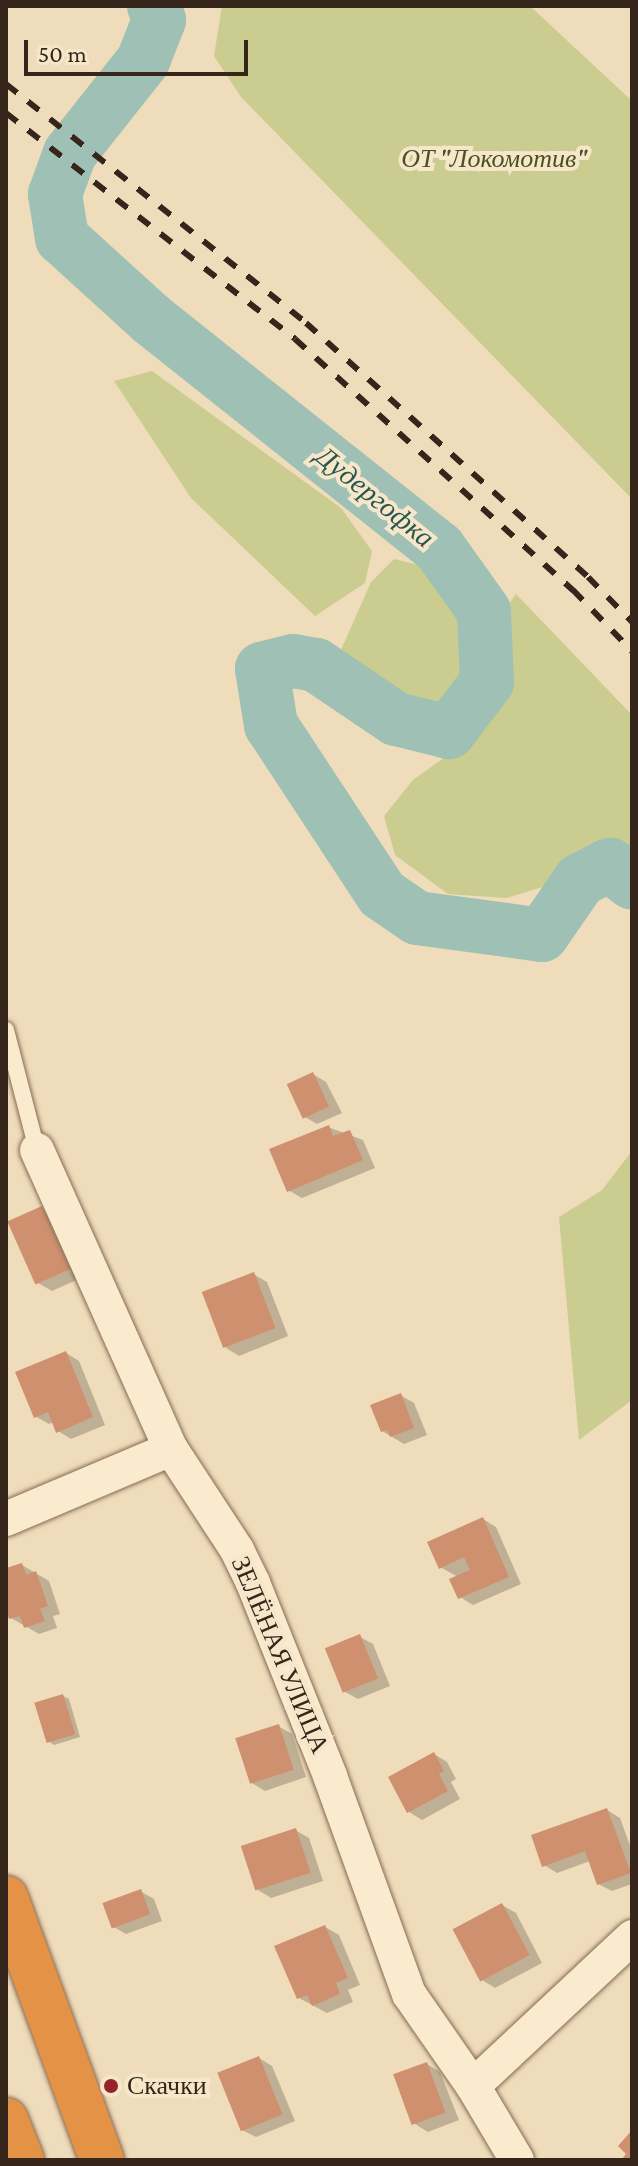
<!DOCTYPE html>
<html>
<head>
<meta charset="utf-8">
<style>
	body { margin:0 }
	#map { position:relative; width:638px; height:2166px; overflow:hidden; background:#efdcbb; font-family:"Crimson Pro",serif }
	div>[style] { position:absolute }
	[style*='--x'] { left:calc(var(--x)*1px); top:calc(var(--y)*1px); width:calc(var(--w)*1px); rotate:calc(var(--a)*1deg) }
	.green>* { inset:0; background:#cacd8f }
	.shadow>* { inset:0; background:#0003 }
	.river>* { height:54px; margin:-27px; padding:0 27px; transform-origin:27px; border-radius:27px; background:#9fc0b4 }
	.building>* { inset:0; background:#cf906f; transform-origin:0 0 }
	.roads { filter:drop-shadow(0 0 2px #876b54) drop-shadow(0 0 2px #876b54) }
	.lane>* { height:16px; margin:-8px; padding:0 8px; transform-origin:8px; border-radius:8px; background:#faeace }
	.street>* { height:34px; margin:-17px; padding:0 17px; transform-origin:17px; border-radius:17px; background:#faeace }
	.highway>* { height:44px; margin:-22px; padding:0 22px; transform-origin:22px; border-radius:22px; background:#e49346 }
	.rail>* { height:6px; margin-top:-3px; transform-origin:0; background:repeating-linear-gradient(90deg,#35251a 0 14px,transparent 0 28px) }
	.dots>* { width:22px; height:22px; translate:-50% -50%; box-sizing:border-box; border:4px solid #f6e7cb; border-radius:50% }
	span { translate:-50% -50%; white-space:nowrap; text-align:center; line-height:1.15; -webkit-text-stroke:8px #f6e7cb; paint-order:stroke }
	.park-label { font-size:26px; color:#495220; font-style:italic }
	.street-label { font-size:26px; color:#35251a }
	.poi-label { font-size:26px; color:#35251a }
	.left { translate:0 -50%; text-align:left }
	.water-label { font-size:28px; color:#29564f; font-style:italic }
	.frame { position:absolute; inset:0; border:8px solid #35251a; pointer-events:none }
	.scale { position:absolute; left:24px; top:40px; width:224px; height:36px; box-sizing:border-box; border:4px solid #35251a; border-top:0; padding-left:10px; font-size:24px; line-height:28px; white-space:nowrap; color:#35251a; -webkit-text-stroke:6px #f6e7cb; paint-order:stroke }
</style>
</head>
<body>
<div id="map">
	<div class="green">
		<div style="clip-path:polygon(222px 6px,530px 6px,632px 101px,632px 499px,241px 97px,214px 56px)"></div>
		<div style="clip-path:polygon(152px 371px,341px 508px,372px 551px,365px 583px,315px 616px,191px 498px,114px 381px)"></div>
		<div style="clip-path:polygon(394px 559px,439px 570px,460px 598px,472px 643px,466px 687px,446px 710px,409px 707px,337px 659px,371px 582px)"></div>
		<div style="clip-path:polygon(516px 594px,632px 715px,632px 847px,592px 861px,546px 886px,506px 898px,448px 894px,395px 855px,384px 816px,413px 780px,452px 752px,491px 711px,500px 676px,501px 615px)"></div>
		<div style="clip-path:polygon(632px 1151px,632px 1400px,579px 1440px,559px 1217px,602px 1190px)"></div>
	</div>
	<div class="shadow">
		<div style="clip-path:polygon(313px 1074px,326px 1082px,342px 1113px,317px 1124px,303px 1116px)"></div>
		<div style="clip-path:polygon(328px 1127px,363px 1140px,375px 1168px,302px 1198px,288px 1190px)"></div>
		<div style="clip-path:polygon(41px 1209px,55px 1216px,83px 1277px,52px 1291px,38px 1283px)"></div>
		<div style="clip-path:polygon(253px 1274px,267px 1282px,288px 1336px,239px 1356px,226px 1348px)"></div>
		<div style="clip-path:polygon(66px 1353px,79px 1361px,105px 1425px,71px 1439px,58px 1431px,54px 1422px,49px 1424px,35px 1416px)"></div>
		<div style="clip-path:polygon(400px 1395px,414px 1403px,427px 1435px,404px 1444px,382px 1431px)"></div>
		<div style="clip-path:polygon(483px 1519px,496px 1527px,521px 1584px,473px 1605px,460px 1597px,458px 1577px,440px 1567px)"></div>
		<div style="clip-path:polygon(22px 1565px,49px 1581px,60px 1614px,53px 1616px,57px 1628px,39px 1634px,11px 1618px,6px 1604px,6px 1570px)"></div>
		<div style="clip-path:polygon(360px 1637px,373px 1644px,390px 1686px,358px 1699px,345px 1692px)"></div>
		<div style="clip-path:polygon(63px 1696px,69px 1699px,80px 1737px,54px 1745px,48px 1741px)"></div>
		<div style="clip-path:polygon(278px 1726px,292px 1734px,306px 1777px,265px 1791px,252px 1783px)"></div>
		<div style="clip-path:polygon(434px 1754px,447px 1762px,456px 1779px,451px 1782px,460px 1799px,422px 1820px,409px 1812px)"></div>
		<div style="clip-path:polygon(607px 1810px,620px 1818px,632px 1851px,632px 1884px,612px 1891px,598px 1884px,590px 1861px,557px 1873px,544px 1865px)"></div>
		<div style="clip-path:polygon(295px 1830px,309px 1838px,323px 1881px,271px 1898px,258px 1890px)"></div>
		<div style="clip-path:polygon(140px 1891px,154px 1899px,162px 1921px,126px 1934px,112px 1926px)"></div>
		<div style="clip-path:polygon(502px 1905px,516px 1913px,542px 1963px,495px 1988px,482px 1980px)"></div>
		<div style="clip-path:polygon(325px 1927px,339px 1935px,360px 1985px,348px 1990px,353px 2002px,327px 2013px,299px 1998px)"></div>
		<div style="clip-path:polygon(259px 2058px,272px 2066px,295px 2121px,256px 2137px,242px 2130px)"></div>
		<div style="clip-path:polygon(427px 2064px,440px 2072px,459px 2120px,428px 2132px,415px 2124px)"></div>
	</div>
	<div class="river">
		<div style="--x:154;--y:6;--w:15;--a:70"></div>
		<div style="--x:159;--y:20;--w:44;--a:111.3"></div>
		<div style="--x:143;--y:61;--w:117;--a:128.4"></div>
		<div style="--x:70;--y:153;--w:44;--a:110.1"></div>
		<div style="--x:55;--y:194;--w:45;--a:81"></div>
		<div style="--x:62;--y:238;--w:120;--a:42.3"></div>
		<div style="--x:151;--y:319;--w:368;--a:38.5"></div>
		<div style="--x:439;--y:548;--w:77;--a:54.5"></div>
		<div style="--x:484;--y:611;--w:71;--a:87.6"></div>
		<div style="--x:487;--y:682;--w:63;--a:127.2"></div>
		<div style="--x:449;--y:732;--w:55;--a:-166.2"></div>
		<div style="--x:396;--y:719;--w:97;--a:-146"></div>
		<div style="--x:316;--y:665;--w:23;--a:-170"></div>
		<div style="--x:293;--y:661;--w:32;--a:166"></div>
		<div style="--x:262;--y:669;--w:57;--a:80.9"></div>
		<div style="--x:271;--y:725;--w:202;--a:56.7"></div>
		<div style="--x:382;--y:894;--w:42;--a:34.4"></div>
		<div style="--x:417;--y:918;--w:126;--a:7.7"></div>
		<div style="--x:542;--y:935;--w:67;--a:-55.4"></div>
		<div style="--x:580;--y:880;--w:34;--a:-27"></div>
		<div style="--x:610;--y:865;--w:28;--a:39"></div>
	</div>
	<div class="building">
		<div style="left:313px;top:1072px;width:38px;height:29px;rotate:65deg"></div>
		<div style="clip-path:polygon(329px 1125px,333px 1136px,350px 1130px,363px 1160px,287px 1192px,269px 1149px)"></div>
		<div style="left:42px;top:1206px;width:69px;height:38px;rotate:66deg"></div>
		<div style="left:254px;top:1272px;width:60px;height:56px;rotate:69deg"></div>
		<div style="clip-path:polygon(66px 1351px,93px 1417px,56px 1433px,48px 1412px,34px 1418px,15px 1372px)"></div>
		<div style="clip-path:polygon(401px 1393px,414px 1428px,390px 1437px,387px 1430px,381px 1432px,370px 1405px)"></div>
		<div style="clip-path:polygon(483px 1517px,509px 1577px,458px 1599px,449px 1579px,470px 1570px,464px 1557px,439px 1569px,427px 1542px)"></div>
		<div style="clip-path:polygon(22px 1563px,26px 1575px,36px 1571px,48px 1606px,40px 1609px,45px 1621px,24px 1628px,20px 1616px,9px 1619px,6px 1610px,6px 1568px)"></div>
		<div style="left:360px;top:1634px;width:48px;height:38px;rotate:68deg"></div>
		<div style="left:63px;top:1694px;width:42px;height:30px;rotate:73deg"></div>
		<div style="left:279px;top:1724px;width:48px;height:46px;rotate:72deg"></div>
		<div style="clip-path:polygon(434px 1752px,444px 1771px,439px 1774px,448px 1791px,407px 1813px,388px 1777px)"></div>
		<div style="clip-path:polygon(607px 1808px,631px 1873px,597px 1885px,585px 1851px,542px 1867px,531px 1835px)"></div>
		<div style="left:296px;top:1828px;width:47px;height:58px;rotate:72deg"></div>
		<div style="left:141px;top:1889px;width:27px;height:41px;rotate:70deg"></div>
		<div style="left:502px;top:1903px;width:59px;height:56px;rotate:62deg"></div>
		<div style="clip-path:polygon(325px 1925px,348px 1978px,336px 1983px,340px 1994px,312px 2006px,307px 1995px,297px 1999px,274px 1946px)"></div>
		<div style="left:259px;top:2056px;width:63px;height:45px;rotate:68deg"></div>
		<div style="left:427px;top:2062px;width:54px;height:36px;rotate:70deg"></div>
		<div style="clip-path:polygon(632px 2130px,632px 2160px,621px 2160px,626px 2154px,618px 2146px)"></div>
	</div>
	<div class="roads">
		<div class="lane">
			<div style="--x:6;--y:1030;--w:124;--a:75.5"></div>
		</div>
		<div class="street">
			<div style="--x:37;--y:1150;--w:328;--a:65.9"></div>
			<div style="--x:171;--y:1449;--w:121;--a:56.8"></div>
			<div style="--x:237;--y:1550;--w:37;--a:64"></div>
			<div style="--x:253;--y:1583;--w:208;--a:68.2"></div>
			<div style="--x:330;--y:1776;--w:232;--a:70.1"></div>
			<div style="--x:409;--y:1994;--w:112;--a:55.2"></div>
			<div style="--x:473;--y:2086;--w:86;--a:59.3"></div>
			<div style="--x:6;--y:1519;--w:179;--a:-23"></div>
			<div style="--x:473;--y:2086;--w:218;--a:-43.1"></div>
		</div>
		<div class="highway">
			<div style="--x:6;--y:1898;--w:279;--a:69.9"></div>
			<div style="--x:6;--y:2120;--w:43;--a:68.2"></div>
		</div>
	</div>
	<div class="rail">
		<div style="--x:6;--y:84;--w:384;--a:38.5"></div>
		<div style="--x:306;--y:323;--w:380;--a:42"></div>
		<div style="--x:588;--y:577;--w:63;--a:45.6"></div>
		<div style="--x:6;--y:113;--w:367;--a:38"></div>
		<div style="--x:295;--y:339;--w:375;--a:42.1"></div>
		<div style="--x:573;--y:590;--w:85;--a:46"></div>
	</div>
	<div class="dots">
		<div style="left:111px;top:2086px;background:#98222c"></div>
	</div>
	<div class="park-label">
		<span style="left:494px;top:159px">ОТ "Локомотив"</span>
	</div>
	<div class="street-label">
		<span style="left:280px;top:1655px;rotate:67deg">ЗЕЛЁНАЯ УЛИЦА</span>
	</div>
	<div class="poi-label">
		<span class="left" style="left:127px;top:2086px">Скачки</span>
	</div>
	<div class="water-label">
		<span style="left:375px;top:497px;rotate:39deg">Дудергофка</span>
	</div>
	<div class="frame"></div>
	<div class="scale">50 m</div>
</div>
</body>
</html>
